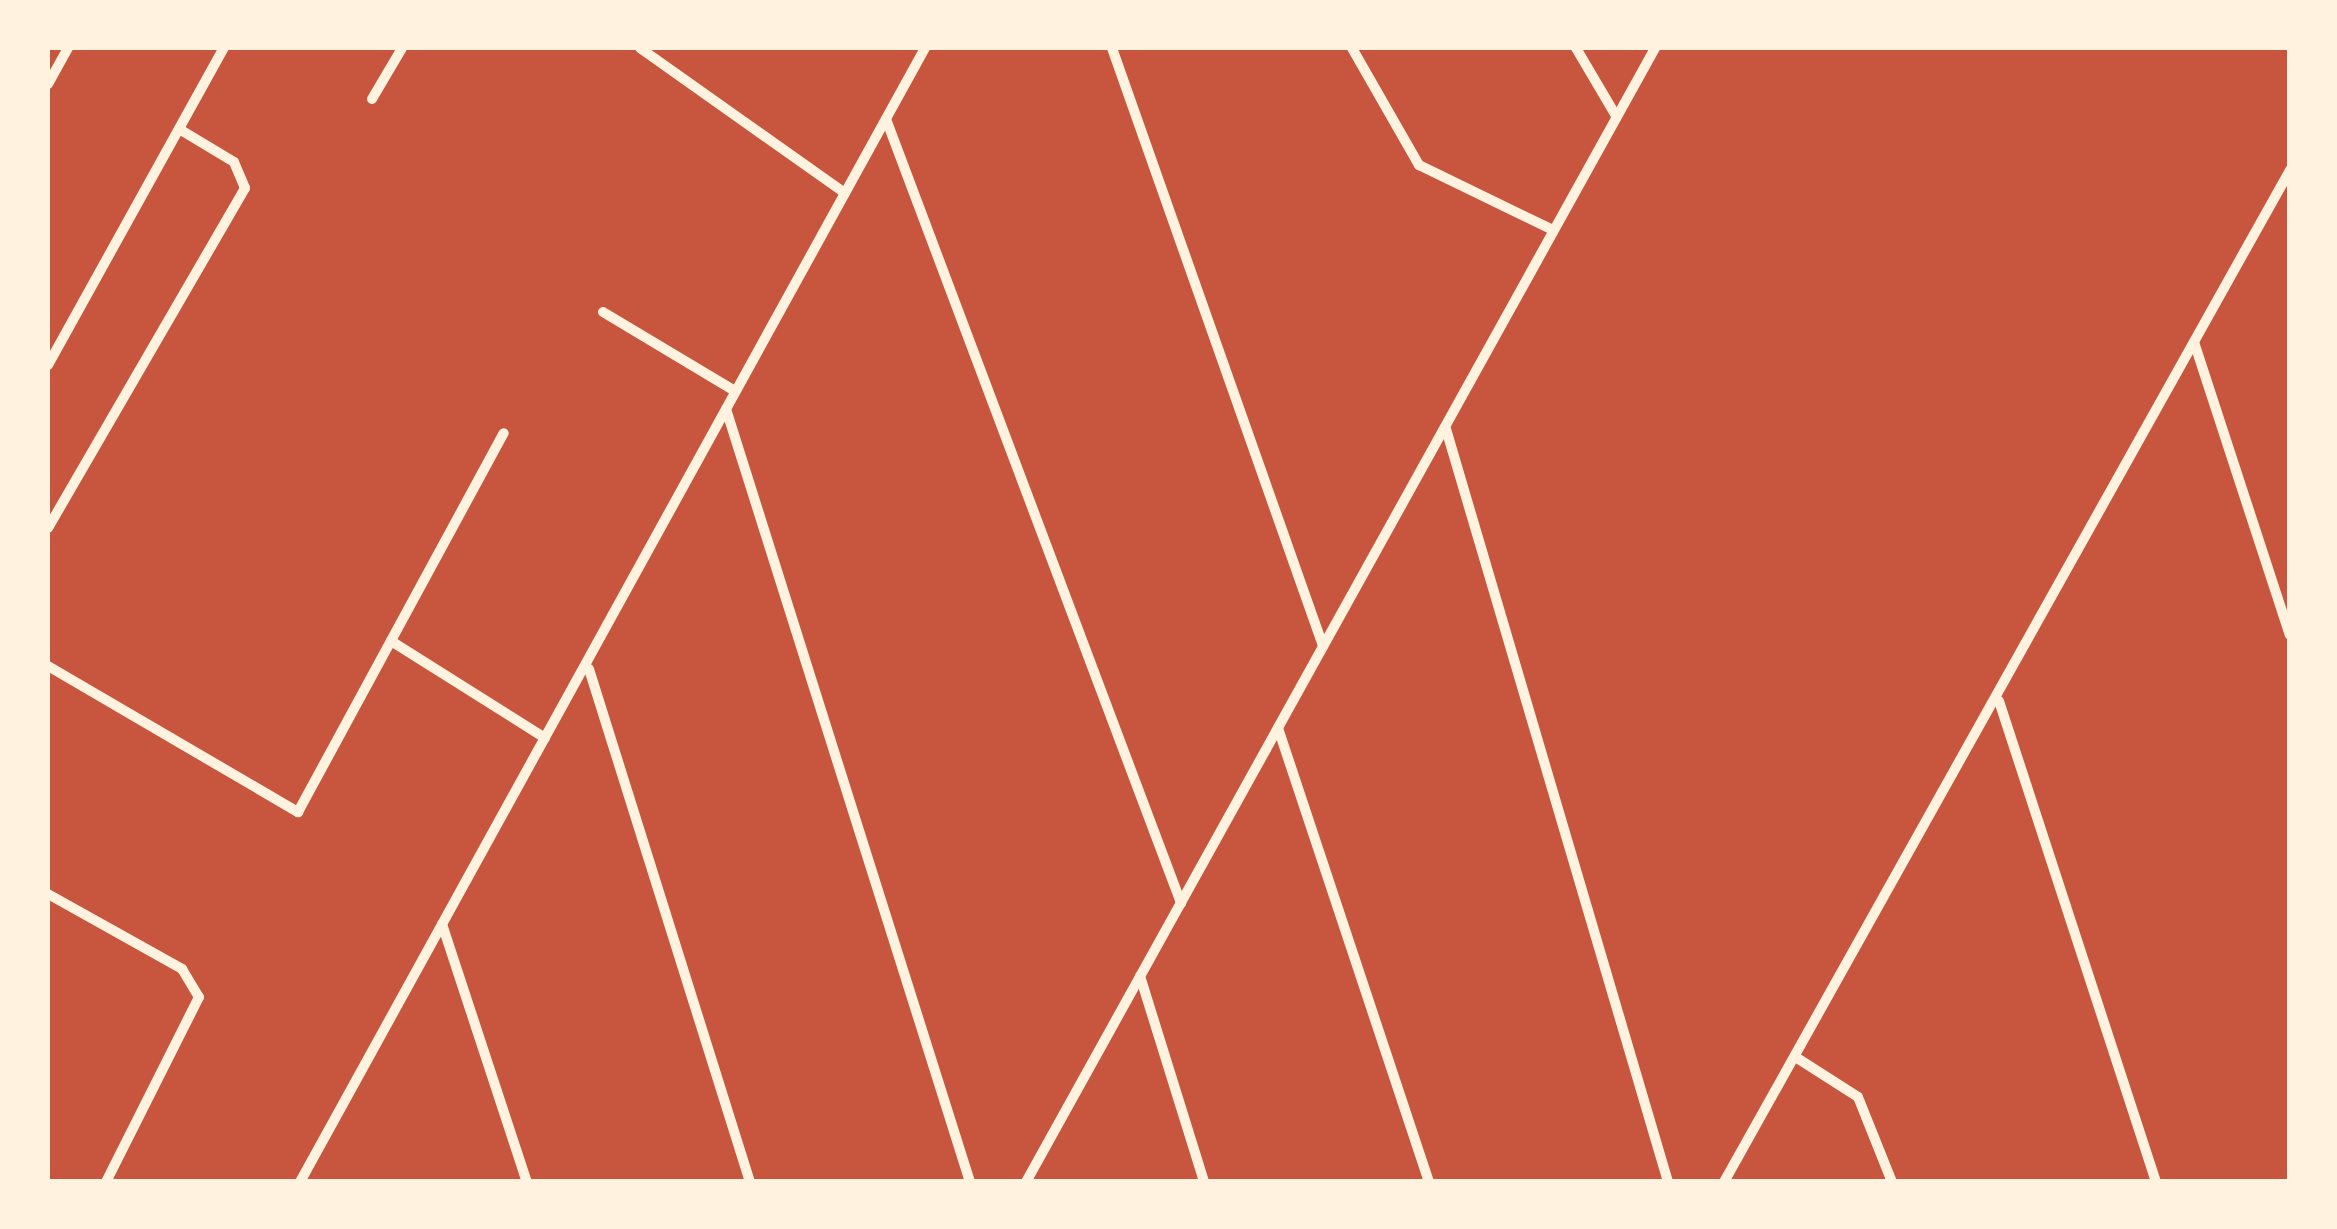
<!DOCTYPE html>
<html>
<head>
<meta charset="utf-8">
<style>
	body { margin:0 }
	#map { position:relative; width:2337px; height:1229px; overflow:hidden; background:#c8553d; font-family:Arial,sans-serif }
	div>[style] { position:absolute }
	[style*='--x'] { left:calc(var(--x)*1px); top:calc(var(--y)*1px); width:calc(var(--w)*1px); rotate:calc(var(--a)*1deg) }
	.minor>* { height:10px; margin:-5px; padding:0 5px; transform-origin:5px; border-radius:5px; background:#fff3e0 }
	span { translate:-50% -50%; white-space:nowrap; text-align:center; line-height:1.15; -webkit-text-stroke:10px #fff3e0; paint-order:stroke }
	.frame { position:absolute; inset:0; border:50px solid #fff3e0; pointer-events:none }
</style>
</head>
<body>
<div id="map">
	<div class="minor">
		<div style="--x:640;--y:48;--w:251;--a:35.3"></div>
		<div style="--x:1112;--y:48;--w:634;--a:70.56"></div>
		<div style="--x:1352;--y:48;--w:135;--a:60.2"></div>
		<div style="--x:1419;--y:165;--w:149;--a:25.9"></div>
		<div style="--x:1576;--y:48;--w:79;--a:59.5"></div>
		<div style="--x:48;--y:84;--w:41;--a:-60.9"></div>
		<div style="--x:372;--y:99;--w:59;--a:-59.5"></div>
		<div style="--x:886;--y:119;--w:838;--a:69.38"></div>
		<div style="--x:603;--y:312;--w:154;--a:30.9"></div>
		<div style="--x:2194;--y:342;--w:308;--a:71.9"></div>
		<div style="--x:48;--y:365;--w:363;--a:-61"></div>
		<div style="--x:726;--y:409;--w:811;--a:72.48"></div>
		<div style="--x:1446;--y:429;--w:785;--a:73.57"></div>
		<div style="--x:48;--y:528;--w:393;--a:-59.9"></div>
		<div style="--x:245;--y:188;--w:28;--a:-113"></div>
		<div style="--x:234;--y:162;--w:64;--a:-149"></div>
		<div style="--x:391;--y:641;--w:182;--a:32.2"></div>
		<div style="--x:48;--y:666;--w:290;--a:30.3"></div>
		<div style="--x:298;--y:812;--w:431;--a:-61.5"></div>
		<div style="--x:589;--y:669;--w:538;--a:72.58"></div>
		<div style="--x:1999;--y:701;--w:506;--a:71.92"></div>
		<div style="--x:1278;--y:728;--w:478;--a:71.6"></div>
		<div style="--x:48;--y:894;--w:154;--a:29.2"></div>
		<div style="--x:182;--y:969;--w:33;--a:59"></div>
		<div style="--x:199;--y:997;--w:207;--a:116.7"></div>
		<div style="--x:442;--y:924;--w:272;--a:71.8"></div>
		<div style="--x:1140;--y:976;--w:216;--a:72.7"></div>
		<div style="--x:1797;--y:1058;--w:72;--a:32.6"></div>
		<div style="--x:1858;--y:1097;--w:92;--a:68.2"></div>
		<div style="--x:300;--y:1182;--w:1295;--a:-61.14"></div>
		<div style="--x:1026;--y:1182;--w:1297;--a:-60.98"></div>
		<div style="--x:1724;--y:1182;--w:1160;--a:-60.78"></div>
	</div>
	<div class="frame"></div>
</div>
</body>
</html>
